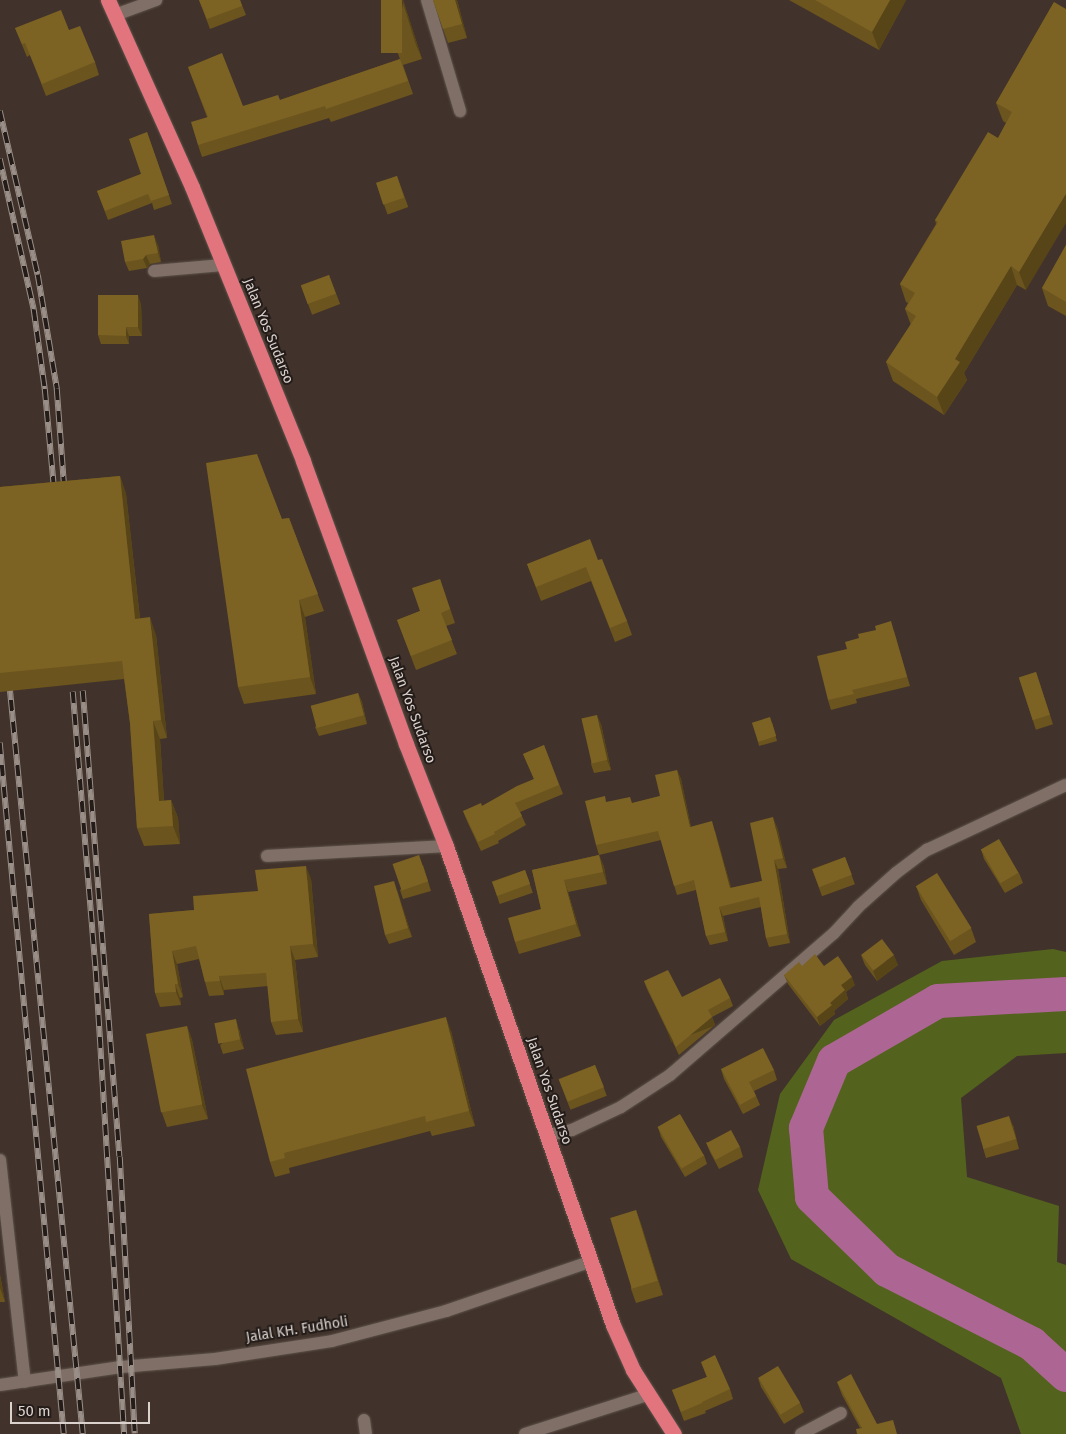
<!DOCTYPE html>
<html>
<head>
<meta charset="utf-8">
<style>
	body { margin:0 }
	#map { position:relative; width:1066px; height:1434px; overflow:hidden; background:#41332b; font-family:"Fira Sans",sans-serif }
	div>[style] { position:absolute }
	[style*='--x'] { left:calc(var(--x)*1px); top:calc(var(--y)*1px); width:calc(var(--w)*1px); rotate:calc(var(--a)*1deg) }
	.green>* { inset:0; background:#53631e }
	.river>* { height:34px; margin:-17px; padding:0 17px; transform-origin:17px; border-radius:17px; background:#ad6694 }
	.roads { filter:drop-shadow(0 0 1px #5d524b) drop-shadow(0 0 1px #5d524b) }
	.street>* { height:12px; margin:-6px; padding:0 6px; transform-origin:6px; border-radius:6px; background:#7f6f66 }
	.secondary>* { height:12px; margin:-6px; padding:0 6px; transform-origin:6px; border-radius:6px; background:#7f6f66 }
	.highway>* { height:15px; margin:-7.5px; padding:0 7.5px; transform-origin:7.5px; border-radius:7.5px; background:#e2747d }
	.rail>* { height:5.5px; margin-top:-2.75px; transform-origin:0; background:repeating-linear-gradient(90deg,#231c19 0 11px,#9a8f88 0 22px); box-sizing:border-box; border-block:1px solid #9a8f88 }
	.wall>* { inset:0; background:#6b541e; transform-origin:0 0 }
	.shaded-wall>* { inset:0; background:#574518; transform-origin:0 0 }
	.building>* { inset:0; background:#7c6223; transform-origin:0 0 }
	span { translate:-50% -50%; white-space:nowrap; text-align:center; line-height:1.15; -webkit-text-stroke:4px #231c19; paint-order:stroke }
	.street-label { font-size:14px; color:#dbd2cd }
	.scale { position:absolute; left:10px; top:1402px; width:140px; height:22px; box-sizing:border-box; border:2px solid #dbd2cd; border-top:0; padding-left:6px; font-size:15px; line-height:18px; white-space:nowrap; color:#dbd2cd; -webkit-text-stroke:4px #231c19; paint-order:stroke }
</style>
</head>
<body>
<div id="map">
	<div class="green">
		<div style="clip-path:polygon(1053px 949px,1066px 952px,1066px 1053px,1017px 1056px,961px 1098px,967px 1177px,1059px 1206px,1057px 1262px,1066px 1265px,1066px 1434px,1021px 1434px,1001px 1378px,791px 1259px,758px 1190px,780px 1094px,834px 1020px,942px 961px)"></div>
	</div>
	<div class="river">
		<div style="--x:1066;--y:994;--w:128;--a:176.9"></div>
		<div style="--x:938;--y:1001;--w:120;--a:150"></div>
		<div style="--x:834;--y:1061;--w:73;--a:112.7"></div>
		<div style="--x:806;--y:1128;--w:69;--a:85"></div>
		<div style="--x:812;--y:1197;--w:105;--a:44.2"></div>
		<div style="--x:887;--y:1270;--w:163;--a:27"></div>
		<div style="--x:1032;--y:1344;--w:46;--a:42.4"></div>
	</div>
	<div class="roads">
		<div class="street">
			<div style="--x:427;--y:0;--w:116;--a:73.4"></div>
			<div style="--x:115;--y:15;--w:44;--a:-20.1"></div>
			<div style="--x:154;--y:271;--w:69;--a:-5"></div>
			<div style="--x:267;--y:856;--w:179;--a:-3.2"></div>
			<div style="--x:547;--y:1135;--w:25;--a:-11"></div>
			<div style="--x:572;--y:1130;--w:54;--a:-25.1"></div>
			<div style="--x:621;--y:1107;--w:59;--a:-33.1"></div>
			<div style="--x:670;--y:1075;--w:217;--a:-40.9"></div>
			<div style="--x:834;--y:933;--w:35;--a:-47"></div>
			<div style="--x:858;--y:907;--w:51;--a:-41.8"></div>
			<div style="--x:896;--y:873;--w:39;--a:-37"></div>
			<div style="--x:927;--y:850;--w:153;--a:-25.1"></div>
			<div style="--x:0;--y:1160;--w:223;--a:83.6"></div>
			<div style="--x:364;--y:1420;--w:14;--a:82"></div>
			<div style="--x:525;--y:1434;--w:128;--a:-17.7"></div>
			<div style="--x:801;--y:1434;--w:45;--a:-27.7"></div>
		</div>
		<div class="secondary">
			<div style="--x:0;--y:1385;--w:122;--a:-8.5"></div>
			<div style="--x:121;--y:1367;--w:94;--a:-4.9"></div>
			<div style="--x:215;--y:1359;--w:118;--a:-8.7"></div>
			<div style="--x:332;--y:1341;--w:118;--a:-14.7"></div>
			<div style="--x:446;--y:1311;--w:151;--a:-18.9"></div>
		</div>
		<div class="highway">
			<div style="--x:108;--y:0;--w:205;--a:65.8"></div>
			<div style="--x:192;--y:187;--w:296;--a:67.9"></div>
			<div style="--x:303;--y:461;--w:301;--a:70"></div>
			<div style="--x:406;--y:744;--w:110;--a:68.6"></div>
			<div style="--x:446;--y:846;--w:507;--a:70.78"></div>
			<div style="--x:613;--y:1325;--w:49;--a:66"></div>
			<div style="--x:633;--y:1370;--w:76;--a:57.4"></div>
		</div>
	</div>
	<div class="rail">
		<div style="--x:0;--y:111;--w:168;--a:77"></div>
		<div style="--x:38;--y:275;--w:116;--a:80.5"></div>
		<div style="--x:57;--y:389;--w:106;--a:85.7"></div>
		<div style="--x:0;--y:159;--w:155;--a:77.3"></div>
		<div style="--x:34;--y:310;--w:80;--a:82.1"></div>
		<div style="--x:45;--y:389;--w:108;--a:84.7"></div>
		<div style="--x:9;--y:678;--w:760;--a:84.41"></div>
		<div style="--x:83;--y:691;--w:467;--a:85.5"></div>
		<div style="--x:120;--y:1157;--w:277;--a:86.9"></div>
		<div style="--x:73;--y:692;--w:280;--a:85.3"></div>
		<div style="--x:96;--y:971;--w:464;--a:86.5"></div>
		<div style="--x:0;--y:743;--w:694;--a:84.71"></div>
	</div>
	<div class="wall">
		<div style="clip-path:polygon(199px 0,240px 0,246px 15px,210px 29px)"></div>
		<div style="clip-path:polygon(403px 0,422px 59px,403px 65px,413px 94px,331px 122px,329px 118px,202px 157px,198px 145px,207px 117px,188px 67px,243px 106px,280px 100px,400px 59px,397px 51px)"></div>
		<div style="clip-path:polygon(433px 0,457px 0,467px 38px,448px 43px)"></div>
		<div style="clip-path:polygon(789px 0,906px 0,879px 50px)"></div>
		<div style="clip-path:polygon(1054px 2px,1026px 290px,1017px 285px,964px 373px,967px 380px,944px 415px,893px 381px,886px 362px,911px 325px,905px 309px,908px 303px,906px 302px,900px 284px,936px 224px,935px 220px,998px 138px,1006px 123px,1003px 121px,996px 103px)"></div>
		<div style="clip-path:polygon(15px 28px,69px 30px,95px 62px,99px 75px,46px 96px,30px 55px,27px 57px)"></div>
		<div style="clip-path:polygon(147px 132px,172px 204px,154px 210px,152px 203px,108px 220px,97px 191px,141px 174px)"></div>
		<div style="left:397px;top:176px;width:33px;height:22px;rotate:70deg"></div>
		<div style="clip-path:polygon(158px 245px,161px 262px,150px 264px,147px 268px,129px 271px,125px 262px)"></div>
		<div style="clip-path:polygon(1066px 245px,1066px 316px,1048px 306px,1042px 288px)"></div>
		<div style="left:329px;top:275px;width:31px;height:30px;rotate:69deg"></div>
		<div style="clip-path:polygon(141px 304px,142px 336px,129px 336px,129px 344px,101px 344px,98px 335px)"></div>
		<div style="clip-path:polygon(120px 476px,126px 494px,140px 618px,156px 635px,167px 738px,160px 739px,164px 801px,171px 800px,178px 818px,180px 844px,144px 846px,137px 828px,130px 723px,124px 679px,0 692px,0 487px)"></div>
		<div style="clip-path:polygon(289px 518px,324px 611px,305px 617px,316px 694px,244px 704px,238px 687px,282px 519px)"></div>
		<div style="clip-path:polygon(598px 560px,627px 621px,632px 635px,615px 642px,591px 581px,541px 601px,527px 564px)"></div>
		<div style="clip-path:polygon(440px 579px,455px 623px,446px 626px,457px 654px,416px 670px,397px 620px,420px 611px)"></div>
		<div style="clip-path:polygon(894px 631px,910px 686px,856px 699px,857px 703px,831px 710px,828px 700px,847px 649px)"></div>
		<div style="left:1036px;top:672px;width:55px;height:18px;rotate:72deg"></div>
		<div style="clip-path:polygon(358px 693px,362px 702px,367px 724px,319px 736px,315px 727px)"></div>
		<div style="clip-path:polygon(772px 722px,777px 741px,759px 746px,758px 742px)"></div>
		<div style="clip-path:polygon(601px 724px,611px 770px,594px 773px,591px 764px)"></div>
		<div style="clip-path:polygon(544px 745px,563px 794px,520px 812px,526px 825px,498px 841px,499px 843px,481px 851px,467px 821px,463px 811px,482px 806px,534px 779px,523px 754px)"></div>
		<div style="clip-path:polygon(677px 770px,681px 779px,691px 827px,715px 831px,731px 888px,762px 881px,777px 827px,787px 868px,778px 869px,790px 943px,769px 947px,766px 938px,761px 907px,723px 916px,728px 941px,710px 945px,706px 936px,696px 890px,677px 895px,661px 840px,599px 855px,596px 845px,607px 802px,633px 803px,660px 796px)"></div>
		<div style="clip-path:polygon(981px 849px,1019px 873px,1023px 883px,1005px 893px,984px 859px)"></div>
		<div style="clip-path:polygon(599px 855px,604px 867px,607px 884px,568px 892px,581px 936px,519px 954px,515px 942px,541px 909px,532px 870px)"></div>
		<div style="left:845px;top:857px;width:29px;height:35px;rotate:70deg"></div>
		<div style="clip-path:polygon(423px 865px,431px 891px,403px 899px,400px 890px)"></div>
		<div style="left:525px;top:870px;width:24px;height:35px;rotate:71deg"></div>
		<div style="clip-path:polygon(311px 879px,318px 957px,295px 960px,303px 1032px,276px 1035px,271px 1022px,268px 986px,224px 990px,224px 995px,209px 996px,205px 982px,199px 959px,177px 964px,183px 997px,180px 998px,181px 1005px,160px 1007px,155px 993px,149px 914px,194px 910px,258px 891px)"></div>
		<div style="clip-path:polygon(916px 886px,971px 928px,976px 942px,954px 955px,921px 900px)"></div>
		<div style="clip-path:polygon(397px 890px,412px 937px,389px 944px,385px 935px)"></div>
		<div style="clip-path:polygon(861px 955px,898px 965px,877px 981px,865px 965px)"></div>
		<div style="clip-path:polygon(802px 966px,824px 966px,855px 985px,846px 992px,848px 999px,834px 1011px,835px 1014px,820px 1026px,788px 984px,784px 975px)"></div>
		<div style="clip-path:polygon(644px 981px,682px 997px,730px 998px,733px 1006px,712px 1017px,715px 1025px,679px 1055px,647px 989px)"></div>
		<div style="clip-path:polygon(187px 1026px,192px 1040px,208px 1119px,167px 1127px,162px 1113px)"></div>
		<div style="clip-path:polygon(239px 1029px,244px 1049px,223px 1054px,220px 1045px)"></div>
		<div style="clip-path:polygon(451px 1031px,475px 1126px,432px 1136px,430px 1131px,289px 1168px,290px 1173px,275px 1177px,270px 1162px)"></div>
		<div style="left:595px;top:1065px;width:33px;height:39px;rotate:69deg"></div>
		<div style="clip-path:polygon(721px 1069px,774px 1070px,777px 1080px,754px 1091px,760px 1105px,743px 1114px,724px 1079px)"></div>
		<div style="clip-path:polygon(1013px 1125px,1019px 1149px,986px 1158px,983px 1148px)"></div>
		<div style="clip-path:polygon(658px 1127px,704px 1155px,707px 1164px,685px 1177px,661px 1137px)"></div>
		<div style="clip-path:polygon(706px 1142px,740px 1147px,743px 1157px,719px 1169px,710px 1152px)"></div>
		<div style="clip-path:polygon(636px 1210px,641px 1224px,663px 1295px,636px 1303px,631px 1289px)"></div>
		<div style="clip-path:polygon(0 1275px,5px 1302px,0 1302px)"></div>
		<div style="clip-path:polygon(701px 1362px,730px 1389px,733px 1399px,705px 1411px,706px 1413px,684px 1421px,672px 1390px,707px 1377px)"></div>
		<div style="clip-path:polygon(758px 1378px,800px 1403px,804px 1412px,784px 1424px,761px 1387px)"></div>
		<div style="clip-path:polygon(837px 1382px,877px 1424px,860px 1428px,842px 1395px)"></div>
	</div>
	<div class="shaded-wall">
		<div style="clip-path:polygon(402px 0,403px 0,422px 59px,416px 45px)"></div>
		<div style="clip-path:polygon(455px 0,457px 0,467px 38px,462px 24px)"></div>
		<div style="clip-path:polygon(890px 0,906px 0,879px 50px,872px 32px)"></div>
		<div style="clip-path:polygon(1066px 194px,1066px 223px,1026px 290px,1019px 272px)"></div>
		<div style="clip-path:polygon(154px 235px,158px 245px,161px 262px,158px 253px)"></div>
		<div style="clip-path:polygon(146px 255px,150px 264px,147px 268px,143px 259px)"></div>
		<div style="clip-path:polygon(1011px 266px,1017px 285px,964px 373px,967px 380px,944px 415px,937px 397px,955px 359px)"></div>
		<div style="clip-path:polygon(138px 295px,141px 304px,142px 336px,138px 327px)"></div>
		<div style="clip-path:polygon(126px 327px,129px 336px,129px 344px,126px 336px)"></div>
		<div style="clip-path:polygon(120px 476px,126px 494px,142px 637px,135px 619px)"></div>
		<div style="clip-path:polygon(299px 600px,305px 617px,316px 694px,310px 677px)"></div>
		<div style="clip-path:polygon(150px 617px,156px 635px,167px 738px,161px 720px)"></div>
		<div style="clip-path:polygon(358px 693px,362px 702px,367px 724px,364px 715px)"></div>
		<div style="clip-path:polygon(597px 715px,601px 724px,611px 770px,607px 760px)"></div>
		<div style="clip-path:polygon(153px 721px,160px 739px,165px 819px,159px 801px)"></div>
		<div style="clip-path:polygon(677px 770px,681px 779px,693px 836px,690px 827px)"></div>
		<div style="clip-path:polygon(171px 800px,178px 818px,180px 844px,173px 826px)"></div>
		<div style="clip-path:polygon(773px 817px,777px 827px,787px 868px,783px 858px)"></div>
		<div style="clip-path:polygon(712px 821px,715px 831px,734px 897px,730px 888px)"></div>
		<div style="clip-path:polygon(599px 855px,604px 867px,607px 884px,603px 872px)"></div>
		<div style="clip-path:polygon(774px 860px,778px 869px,790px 943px,787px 934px)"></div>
		<div style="clip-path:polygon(306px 866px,311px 879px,318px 957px,313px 944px)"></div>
		<div style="clip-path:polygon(564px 880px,568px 892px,581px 936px,576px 924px)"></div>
		<div style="clip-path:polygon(394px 881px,397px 890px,412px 937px,408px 928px)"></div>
		<div style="clip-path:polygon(719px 907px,723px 916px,728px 941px,725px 932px)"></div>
		<div style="clip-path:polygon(290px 946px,295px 960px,303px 1032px,298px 1019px)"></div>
		<div style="clip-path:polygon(172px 951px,177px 964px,183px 997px,178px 984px)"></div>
		<div style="clip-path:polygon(894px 955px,898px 965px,877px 981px,873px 971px)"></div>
		<div style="clip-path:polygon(219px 976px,224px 990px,224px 995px,220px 981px)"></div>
		<div style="clip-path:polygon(852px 977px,855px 985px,846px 992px,848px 999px,834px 1011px,835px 1014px,820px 1026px,817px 1017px,830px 1003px,841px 985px)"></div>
		<div style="clip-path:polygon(175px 984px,180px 998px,181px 1005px,176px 992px)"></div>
		<div style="clip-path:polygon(446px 1017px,451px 1031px,475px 1126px,469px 1111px)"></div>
		<div style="left:712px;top:1017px;width:9px;height:47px;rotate:69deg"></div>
		<div style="clip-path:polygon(236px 1019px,239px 1029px,244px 1049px,240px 1040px)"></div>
		<div style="clip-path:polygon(187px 1026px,192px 1040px,208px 1119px,202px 1105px)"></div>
		<div style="clip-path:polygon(1009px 1116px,1013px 1125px,1019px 1149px,1016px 1139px)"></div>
		<div style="clip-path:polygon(636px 1210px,641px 1224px,663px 1295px,658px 1281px)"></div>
		<div style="clip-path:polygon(0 1275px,5px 1302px,0 1288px)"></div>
	</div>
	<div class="building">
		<div style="clip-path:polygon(199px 0,240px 0,242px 6px,207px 19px)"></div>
		<div style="left:381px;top:0;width:21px;height:53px"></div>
		<div style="clip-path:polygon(433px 0,455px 0,462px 24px,443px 29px)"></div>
		<div style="clip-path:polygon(815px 0,890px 0,872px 32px)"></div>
		<div style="clip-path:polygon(1054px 2px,1066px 9px,1066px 194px,1019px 272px,1011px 266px,955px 359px,960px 362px,937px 397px,886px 362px,916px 316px,905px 309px,915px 293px,900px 284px,938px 222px,935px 220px,988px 132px,998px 138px,1012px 112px,996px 103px)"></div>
		<div style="clip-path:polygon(61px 10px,69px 30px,80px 26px,95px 62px,42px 84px,25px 43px,22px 44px,15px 28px)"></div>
		<div style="clip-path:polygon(222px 53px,243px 106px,278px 95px,280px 100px,400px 59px,408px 81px,326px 109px,325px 106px,198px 145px,191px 122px,208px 117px,188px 67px)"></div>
		<div style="clip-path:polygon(147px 132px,169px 195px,151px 201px,148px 194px,105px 211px,97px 191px,141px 174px,129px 139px)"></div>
		<div style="left:397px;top:176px;width:23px;height:22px;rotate:72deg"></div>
		<div style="clip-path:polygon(154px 235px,158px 253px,146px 255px,143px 259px,125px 262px,121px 241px)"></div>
		<div style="clip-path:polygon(1066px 245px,1066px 302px,1042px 288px)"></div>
		<div style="left:329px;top:275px;width:20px;height:30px;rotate:70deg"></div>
		<div style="clip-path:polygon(98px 295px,138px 295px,138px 327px,126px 327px,126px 336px,98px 335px)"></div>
		<div style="clip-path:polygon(257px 454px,282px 519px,289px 518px,318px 594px,299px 600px,310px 677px,238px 687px,206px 463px)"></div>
		<div style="clip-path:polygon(120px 476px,135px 619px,150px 617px,161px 720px,153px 721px,159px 801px,171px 800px,173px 826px,137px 828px,130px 723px,122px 661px,0 673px,0 487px)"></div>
		<div style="clip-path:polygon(590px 539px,598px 560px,602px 559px,627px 621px,610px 628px,586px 567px,536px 587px,527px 564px)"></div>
		<div style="clip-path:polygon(440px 579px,450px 609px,441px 613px,452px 640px,411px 656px,397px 620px,420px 611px,412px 588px)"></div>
		<div style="clip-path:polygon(891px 621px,907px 677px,852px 690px,854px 694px,828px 700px,817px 656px,847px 649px,845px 642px,859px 638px,858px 634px,876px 630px,875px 626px)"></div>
		<div style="left:1036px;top:672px;width:45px;height:18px;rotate:72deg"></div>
		<div style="left:358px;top:693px;width:23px;height:49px;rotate:75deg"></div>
		<div style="left:597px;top:715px;width:46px;height:16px;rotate:77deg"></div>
		<div style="left:770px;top:717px;width:20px;height:19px;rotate:72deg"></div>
		<div style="clip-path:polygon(544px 745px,559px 785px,515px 803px,522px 816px,494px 832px,495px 834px,478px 842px,463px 811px,481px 803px,482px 806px,517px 786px,534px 779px,523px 754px)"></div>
		<div style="clip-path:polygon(677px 770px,690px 827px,712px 821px,730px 888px,762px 881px,750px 823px,773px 817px,783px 858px,774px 860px,787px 934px,766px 938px,759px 897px,719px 907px,725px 932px,706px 936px,694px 880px,674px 886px,658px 831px,596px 845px,585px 801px,605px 796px,606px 802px,630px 797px,632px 803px,660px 796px,655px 775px)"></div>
		<div style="left:999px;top:839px;width:39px;height:21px;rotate:60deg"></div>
		<div style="left:419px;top:855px;width:28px;height:28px;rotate:71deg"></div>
		<div style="clip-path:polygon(599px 855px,603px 872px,564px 880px,576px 924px,515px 942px,508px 918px,541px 909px,532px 870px)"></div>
		<div style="left:845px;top:857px;width:19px;height:35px;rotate:69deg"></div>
		<div style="clip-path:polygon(306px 866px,313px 944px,290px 946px,298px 1019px,271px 1022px,266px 973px,219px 976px,220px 981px,205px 982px,196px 946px,172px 951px,178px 984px,175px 984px,176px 992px,155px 993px,149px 914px,194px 910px,193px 896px,258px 891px,255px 870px)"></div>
		<div style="left:525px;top:870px;width:15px;height:35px;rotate:70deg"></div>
		<div style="left:937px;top:873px;width:65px;height:25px;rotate:58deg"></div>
		<div style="clip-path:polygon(394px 881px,408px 928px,385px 935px,374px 886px)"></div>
		<div style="left:882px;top:939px;width:20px;height:26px;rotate:53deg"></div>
		<div style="clip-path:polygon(815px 954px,824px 966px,838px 956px,852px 977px,841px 985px,845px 990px,830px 1003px,832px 1005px,817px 1017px,784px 975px,799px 962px,802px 966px)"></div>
		<div style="clip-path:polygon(668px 970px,682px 997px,720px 978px,730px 998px,708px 1010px,712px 1017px,676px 1047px,644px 981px)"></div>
		<div style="clip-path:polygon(446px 1017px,469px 1111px,426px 1122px,425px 1116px,284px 1153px,285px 1158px,270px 1162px,246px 1069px)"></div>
		<div style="left:236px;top:1019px;width:21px;height:22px;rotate:79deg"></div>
		<div style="left:187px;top:1026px;width:80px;height:42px;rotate:79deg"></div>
		<div style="clip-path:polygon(763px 1048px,774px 1070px,749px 1082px,756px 1096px,740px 1105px,721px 1069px)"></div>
		<div style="left:595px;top:1065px;width:24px;height:39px;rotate:68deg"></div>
		<div style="left:680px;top:1114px;width:48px;height:26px;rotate:60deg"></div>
		<div style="left:1009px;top:1116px;width:24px;height:34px;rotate:73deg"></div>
		<div style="left:731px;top:1130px;width:19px;height:28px;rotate:62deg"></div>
		<div style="left:636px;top:1210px;width:74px;height:27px;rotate:73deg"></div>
		<div style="clip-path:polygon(715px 1355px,730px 1389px,702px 1402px,702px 1403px,681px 1412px,672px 1390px,707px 1377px,701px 1362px)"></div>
		<div style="left:778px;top:1366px;width:43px;height:23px;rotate:59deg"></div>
		<div style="clip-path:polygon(851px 1374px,877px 1424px,893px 1420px,897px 1434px,857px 1434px,856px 1429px,862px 1428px,837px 1382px)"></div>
	</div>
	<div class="street-label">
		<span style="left:268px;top:331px;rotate:68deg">Jalan Yos Sudarso</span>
		<span style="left:412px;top:710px;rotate:70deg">Jalan Yos Sudarso</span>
		<span style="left:549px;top:1091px;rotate:71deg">Jalan Yos Sudarso</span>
		<span style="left:297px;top:1330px;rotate:-9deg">Jalal KH. Fudholi</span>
	</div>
	<div class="scale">50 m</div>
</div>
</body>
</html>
